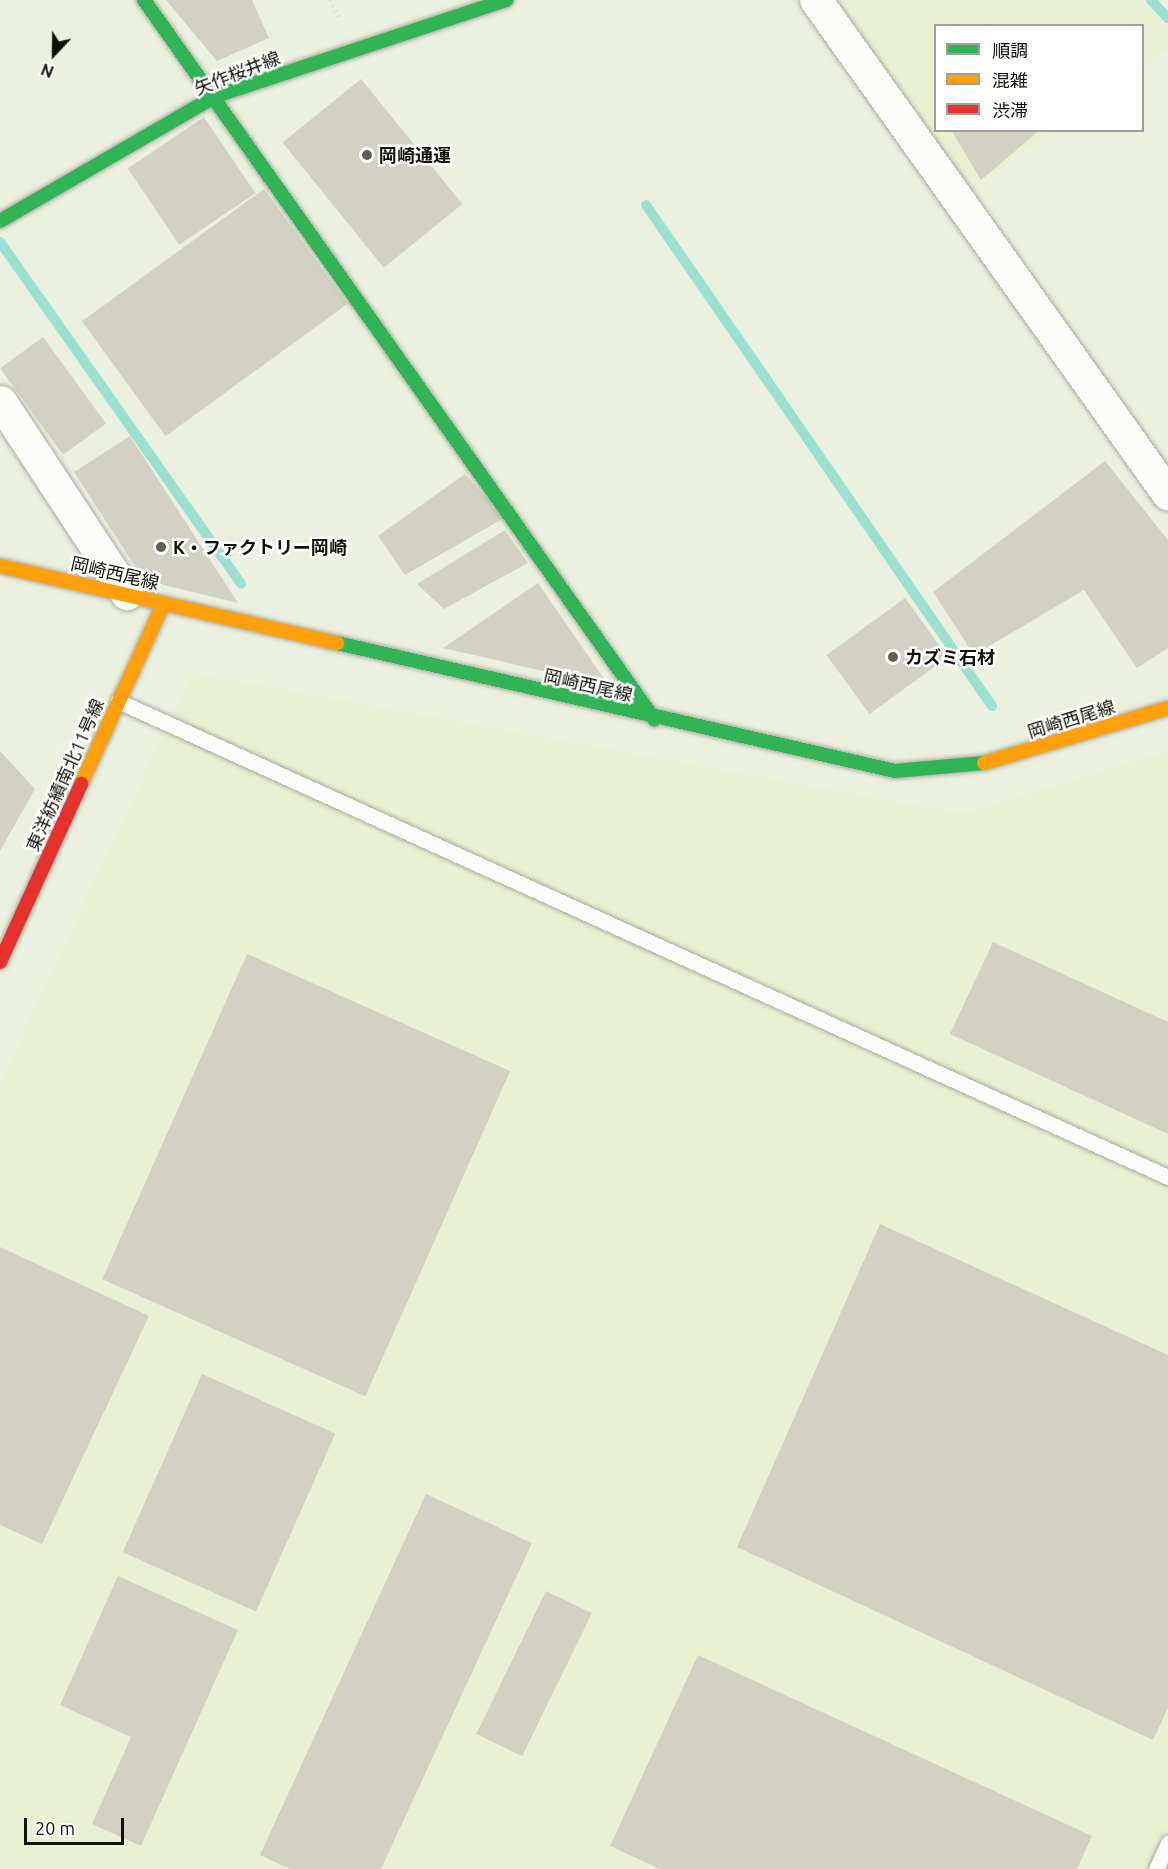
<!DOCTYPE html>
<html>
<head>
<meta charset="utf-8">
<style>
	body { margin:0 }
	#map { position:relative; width:1168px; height:1869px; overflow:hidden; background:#ecf1df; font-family:Ubuntu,"Noto Sans JP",sans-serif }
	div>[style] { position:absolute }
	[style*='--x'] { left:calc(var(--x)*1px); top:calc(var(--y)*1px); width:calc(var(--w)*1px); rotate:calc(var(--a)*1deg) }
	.built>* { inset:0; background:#e9f1d2 }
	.stream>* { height:10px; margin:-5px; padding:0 5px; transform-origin:5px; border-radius:5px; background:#9be1d2 }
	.building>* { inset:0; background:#d2d1c3; transform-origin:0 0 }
	.path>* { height:4px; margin-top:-2px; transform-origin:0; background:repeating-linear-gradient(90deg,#dedfda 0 1.5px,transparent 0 6px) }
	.roads { filter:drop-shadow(0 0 2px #a8ac9e) drop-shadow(0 0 2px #a8ac9e) }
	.lane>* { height:15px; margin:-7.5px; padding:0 7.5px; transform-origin:7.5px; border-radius:7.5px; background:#fcfdfa }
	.street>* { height:32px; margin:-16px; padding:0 16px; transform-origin:16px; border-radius:16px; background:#fcfdfa }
	.fast>* { height:14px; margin:-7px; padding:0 7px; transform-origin:7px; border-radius:7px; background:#30b455 }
	.slow>* { height:14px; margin:-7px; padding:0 7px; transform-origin:7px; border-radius:7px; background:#ff9f0a }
	.jam>* { height:14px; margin:-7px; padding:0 7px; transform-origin:7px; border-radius:7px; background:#e5322d }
	.dots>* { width:16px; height:16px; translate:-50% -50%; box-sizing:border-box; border:3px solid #fff; border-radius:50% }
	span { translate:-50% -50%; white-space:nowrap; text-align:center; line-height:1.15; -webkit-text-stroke:5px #fff; paint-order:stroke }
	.street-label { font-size:18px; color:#0f1206 }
	.poi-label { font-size:18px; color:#0f1206; font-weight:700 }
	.left { translate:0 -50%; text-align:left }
	.legend { position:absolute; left:934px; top:24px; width:210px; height:108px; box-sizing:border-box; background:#fff; border:2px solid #9fa09b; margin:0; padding:8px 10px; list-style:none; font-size:18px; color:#0f1206 }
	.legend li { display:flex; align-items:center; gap:12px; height:30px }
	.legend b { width:30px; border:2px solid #9fa09b }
	.north { position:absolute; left:24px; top:24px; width:60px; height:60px; -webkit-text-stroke:4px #fff; paint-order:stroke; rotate:202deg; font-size:16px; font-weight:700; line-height:24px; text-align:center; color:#0f1206 }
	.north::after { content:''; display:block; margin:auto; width:21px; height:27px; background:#0f1206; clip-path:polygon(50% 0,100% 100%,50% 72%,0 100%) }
	.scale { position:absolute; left:24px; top:1818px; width:100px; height:27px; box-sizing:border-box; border:3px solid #0f1206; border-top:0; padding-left:8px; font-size:18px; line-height:21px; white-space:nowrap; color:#0f1206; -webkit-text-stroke:4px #fff; paint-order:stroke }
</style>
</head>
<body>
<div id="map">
	<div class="built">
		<div style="clip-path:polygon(834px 0,1158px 0,1168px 16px,1168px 49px,1143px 66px,1142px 26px,936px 26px,936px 130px,1051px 131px,957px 198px)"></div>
		<div style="clip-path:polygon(192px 673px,963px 814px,1168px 751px,1168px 1869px,0 1869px,0 1083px)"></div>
	</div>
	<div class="stream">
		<div style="--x:1151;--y:0;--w:25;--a:47"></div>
		<div style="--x:646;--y:205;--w:609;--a:55.37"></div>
		<div style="--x:0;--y:242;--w:418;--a:54.8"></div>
	</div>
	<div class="building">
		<div style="clip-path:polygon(166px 0,252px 0,269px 38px,217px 61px)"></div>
		<div style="left:361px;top:79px;width:161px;height:101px;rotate:51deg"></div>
		<div style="left:204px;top:117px;width:92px;height:92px;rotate:56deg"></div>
		<div style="clip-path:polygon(951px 130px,1040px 130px,981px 180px)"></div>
		<div style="left:264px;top:189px;width:142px;height:225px;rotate:54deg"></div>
		<div style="left:43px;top:337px;width:107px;height:53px;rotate:54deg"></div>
		<div style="clip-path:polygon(130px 436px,238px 603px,144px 580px,74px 472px)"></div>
		<div style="clip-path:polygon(1105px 461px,1168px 540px,1168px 648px,1137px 668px,1084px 590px,974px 655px,933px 592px)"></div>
		<div style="clip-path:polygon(465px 474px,504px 518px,405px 575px,378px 536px)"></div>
		<div style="clip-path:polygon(505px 530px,528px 563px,444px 609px,417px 584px)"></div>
		<div style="clip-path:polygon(538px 583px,609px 686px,443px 648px)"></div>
		<div style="left:905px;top:598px;width:73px;height:97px;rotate:54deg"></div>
		<div style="clip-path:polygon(0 751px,35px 789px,0 851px)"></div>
		<div style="clip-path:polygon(993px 942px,1168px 1022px,1168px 1134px,950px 1034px)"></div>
		<div style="left:247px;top:954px;width:288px;height:356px;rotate:24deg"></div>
		<div style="clip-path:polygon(880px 1224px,1168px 1355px,1168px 1708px,1153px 1740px,737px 1547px)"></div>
		<div style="clip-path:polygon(0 1247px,149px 1316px,42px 1544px,0 1525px)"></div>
		<div style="left:202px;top:1374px;width:146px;height:195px;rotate:24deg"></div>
		<div style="clip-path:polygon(426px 1494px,532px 1543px,381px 1869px,290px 1869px,260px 1855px)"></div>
		<div style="clip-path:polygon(118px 1576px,238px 1630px,141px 1846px,92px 1824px,131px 1737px,60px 1705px)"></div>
		<div style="left:546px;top:1591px;width:51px;height:159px;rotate:26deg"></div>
		<div style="clip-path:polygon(698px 1655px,1092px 1836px,1077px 1869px,660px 1869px,610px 1846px)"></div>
	</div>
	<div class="path">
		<div style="--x:330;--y:0;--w:22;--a:63"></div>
	</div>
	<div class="roads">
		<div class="lane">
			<div style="--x:118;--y:701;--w:1153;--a:24.39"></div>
			<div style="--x:1156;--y:1869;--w:29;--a:-65"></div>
		</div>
		<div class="street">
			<div style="--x:816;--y:0;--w:607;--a:54.53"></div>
			<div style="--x:1;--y:402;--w:230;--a:56.7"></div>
		</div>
		<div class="fast">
			<div style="--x:144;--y:0;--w:882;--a:54.65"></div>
			<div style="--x:0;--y:221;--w:250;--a:-30.1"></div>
			<div style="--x:216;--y:96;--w:306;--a:-18.3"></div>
			<div style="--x:337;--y:643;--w:572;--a:12.92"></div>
			<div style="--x:895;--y:771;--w:89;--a:-5.1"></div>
		</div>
		<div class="slow">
			<div style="--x:0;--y:566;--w:346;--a:12.9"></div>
			<div style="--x:984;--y:763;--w:192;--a:-16.6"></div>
			<div style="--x:81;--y:784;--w:199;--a:-65.4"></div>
		</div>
		<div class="jam">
			<div style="--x:0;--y:962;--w:196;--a:-65.5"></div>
		</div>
	</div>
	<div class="dots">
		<div style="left:367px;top:155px;background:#5c6052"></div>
		<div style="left:161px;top:547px;background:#5c6052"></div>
		<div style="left:893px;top:657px;background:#5c6052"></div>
	</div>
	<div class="street-label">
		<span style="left:237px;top:73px;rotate:-21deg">矢作桜井線</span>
		<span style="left:115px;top:573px;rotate:13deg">岡崎西尾線</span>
		<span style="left:588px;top:685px;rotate:13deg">岡崎西尾線</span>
		<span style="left:1071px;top:719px;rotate:-17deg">岡崎西尾線</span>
		<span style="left:65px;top:775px;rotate:-66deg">東洋紡績南北11号線</span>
	</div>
	<div class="poi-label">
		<span class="left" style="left:379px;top:155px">岡崎通運</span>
		<span class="left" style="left:173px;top:547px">K・ファクトリー岡崎</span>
		<span class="left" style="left:905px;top:657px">カズミ石材</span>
	</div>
	<ul class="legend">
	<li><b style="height:8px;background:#30b455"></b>順調</li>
	<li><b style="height:8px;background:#ff9f0a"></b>混雑</li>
	<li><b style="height:8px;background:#e5322d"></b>渋滞</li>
	</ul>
	<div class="north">N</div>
	<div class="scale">20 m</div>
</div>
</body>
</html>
